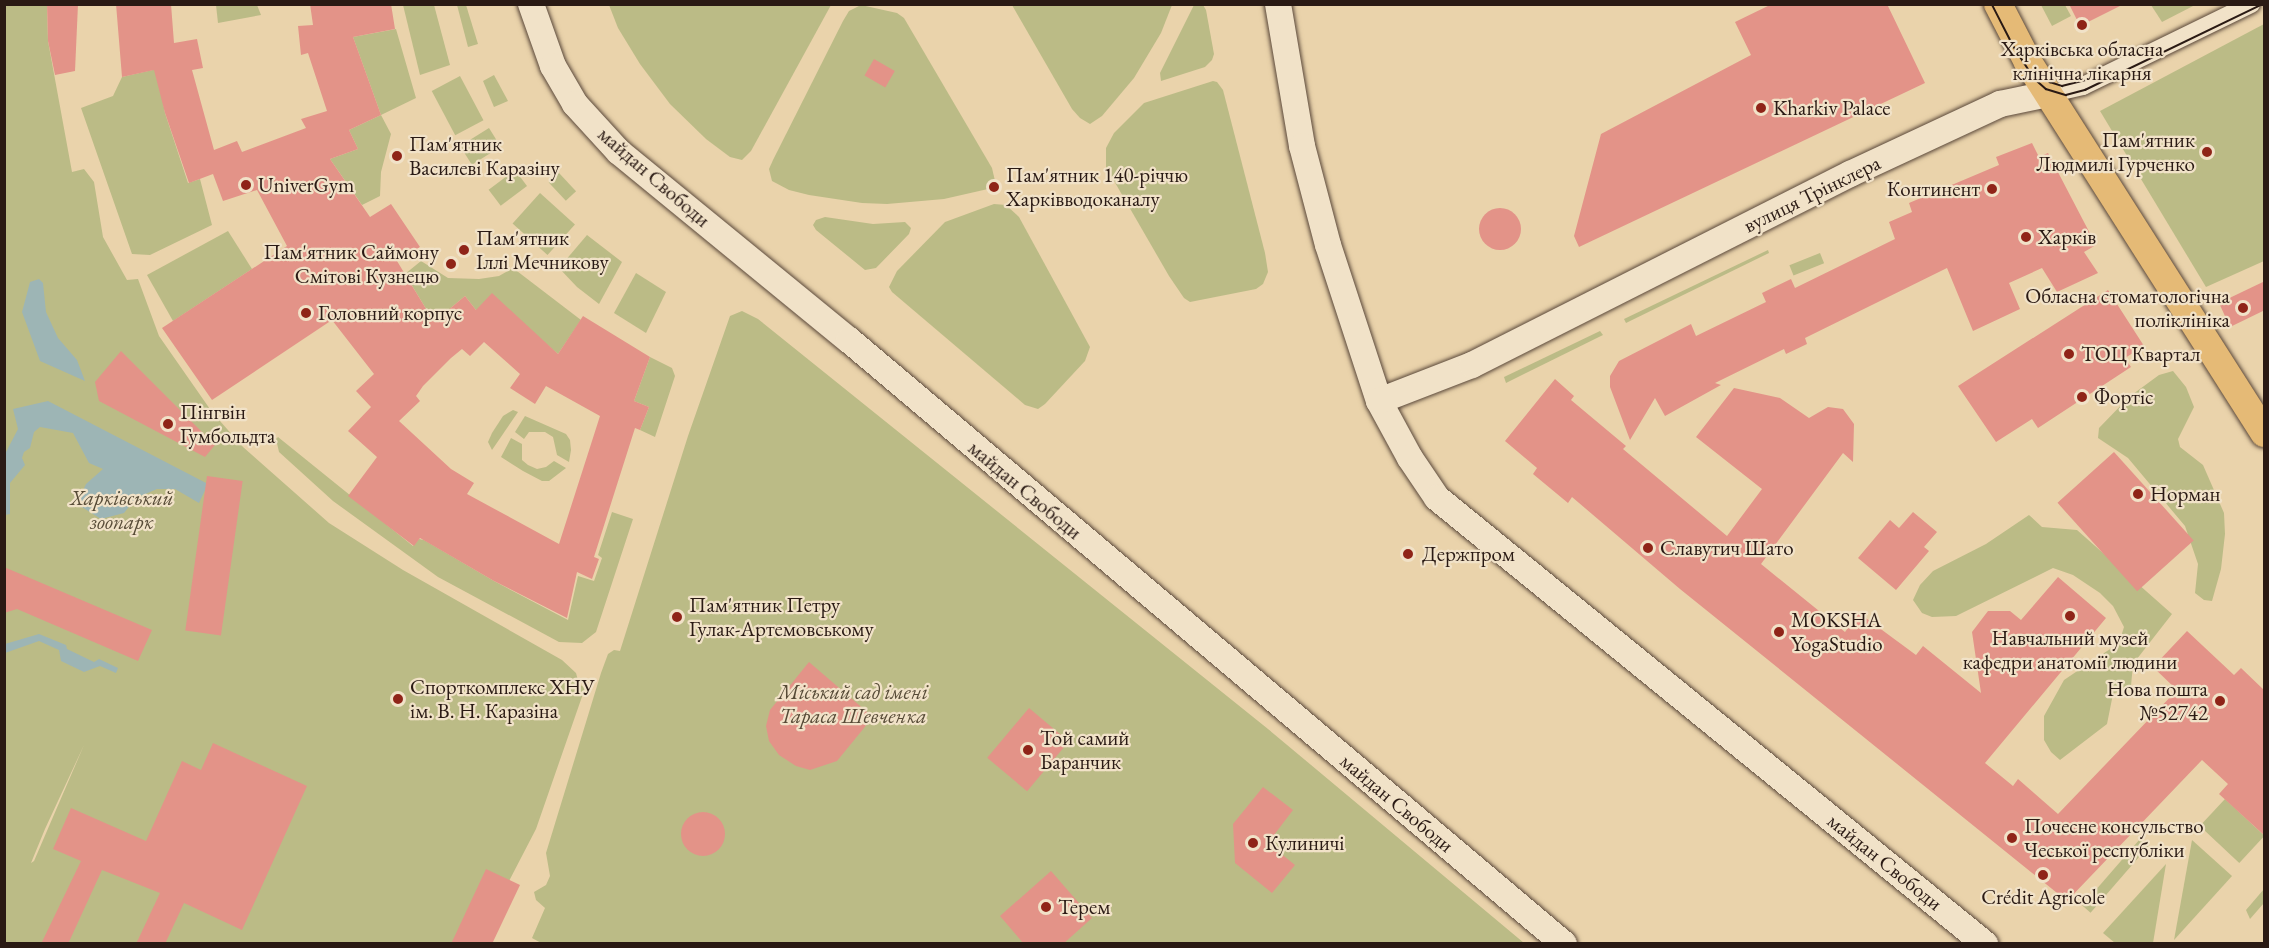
<!DOCTYPE html>
<html>
<head>
<meta charset="utf-8">
<style>
	body { margin:0 }
	#map { position:relative; width:2269px; height:948px; overflow:hidden; background:#ead3ab; font-family:"EB Garamond",serif }
	div>[style] { position:absolute }
	[style*='--x'] { left:calc(var(--x)*1px); top:calc(var(--y)*1px); width:calc(var(--w)*1px); rotate:calc(var(--a)*1deg) }
	.green>* { inset:0; background:#bbbb86; transform-origin:0 0 }
	.water>* { inset:0; background:#9db5b5 }
	.building>* { inset:0; background:#e39388; transform-origin:0 0 }
	.round { border-radius:50% }
	.roads { filter:drop-shadow(0 0 2px #5a483a) drop-shadow(0 0 2px #5a483a) }
	.street>* { height:18px; margin:-9px; padding:0 9px; transform-origin:9px; border-radius:9px; background:#f1e2c8 }
	.secondary>* { height:26px; margin:-13px; padding:0 13px; transform-origin:13px; border-radius:13px; background:#f1e2c8 }
	.primary>* { height:28px; margin:-14px; padding:0 14px; transform-origin:14px; border-radius:14px; background:#e5ba76 }
	.tram>* { height:1.5px; margin:-0.75px; padding:0 0.75px; transform-origin:0.75px; border-radius:0.75px; background:#2a1a14 }
	.dots>* { width:16px; height:16px; translate:-50% -50%; box-sizing:border-box; border:3px solid #f1e2c8; border-radius:50% }
	span { translate:-50% -50%; white-space:nowrap; text-align:center; line-height:1.15; -webkit-text-stroke:4.5px #f1e2c8; paint-order:stroke }
	.poi-label { font-size:21px; color:#2a1a14 }
	.left { translate:0 -50%; text-align:left }
	.right { translate:-100% -50%; text-align:right }
	.street-label { font-size:21px; color:#2a1a14 }
	.park-label { font-size:21px; color:#564a36; font-style:italic }
	.frame { position:absolute; inset:0; border:6px solid #2a1a14; pointer-events:none }
</style>
</head>
<body>
<div id="map">
	<div class="green">
		<div style="clip-path:polygon(evenodd,4px 5px,47px 5px,48px 41px,72px 172px,84px 169px,94px 182px,103px 237px,127px 280px,138px 279px,159px 336px,212px 412px,243px 447px,329px 523px,403px 570px,562px 660px,576px 673px,579px 684px,585px 688px,536px 829px,477px 943px,5px 943px,4px 5px,84px 745px,34px 861px,31px 863px,45px 829px,84px 745px)"></div>
		<div style="clip-path:polygon(216px 5px,257px 5px,261px 15px,218px 23px)"></div>
		<div style="clip-path:polygon(403px 5px,434px 5px,450px 65px,420px 75px)"></div>
		<div style="clip-path:polygon(457px 5px,466px 5px,478px 44px,468px 47px)"></div>
		<div style="clip-path:polygon(609px 5px,609px 4px,831px 5px,751px 151px,742px 160px,730px 157px,706px 139px,670px 104px,640px 64px,618px 28px)"></div>
		<div style="clip-path:polygon(861px 5px,897px 13px,904px 18px,992px 168px,995px 181px,988px 189px,944px 199px,887px 204px,862px 203px,809px 195px,789px 190px,772px 181px,769px 169px,773px 160px,843px 21px,849px 11px)"></div>
		<div style="clip-path:polygon(1012px 5px,1172px 5px,1161px 33px,1134px 78px,1102px 116px,1090px 124px,1080px 118px,1072px 109px)"></div>
		<div style="clip-path:polygon(1194px 5px,1203px 5px,1206px 10px,1214px 54px,1212px 60px,1205px 67px,1161px 81px,1160px 73px)"></div>
		<div style="clip-path:polygon(2041px 5px,2065px 5px,2071px 16px,2052px 26px)"></div>
		<div style="clip-path:polygon(2151px 5px,2195px 5px,2162px 22px)"></div>
		<div style="clip-path:polygon(2264px 24px,2264px 261px,2206px 287px,2100px 111px)"></div>
		<div style="clip-path:polygon(396px 29px,416px 98px,381px 115px,391px 134px,381px 172px,380px 196px,362px 205px,330px 159px,358px 149px,349px 130px,381px 115px,353px 37px)"></div>
		<div style="clip-path:polygon(157px 69px,165px 113px,188px 183px,200px 179px,212px 225px,150px 255px,132px 254px,81px 108px,113px 96px,122px 77px)"></div>
		<div style="clip-path:polygon(494px 75px,508px 101px,494px 107px,483px 81px)"></div>
		<div style="left:460px;top:76px;width:50px;height:32px;rotate:62deg"></div>
		<div style="clip-path:polygon(1213px 81px,1217px 82px,1223px 90px,1265px 253px,1268px 272px,1263px 284px,1256px 289px,1190px 302px,1184px 298px,1169px 276px,1106px 167px,1106px 148px,1114px 133px,1144px 103px)"></div>
		<div style="left:489px;top:128px;width:22px;height:34px;rotate:58deg"></div>
		<div style="left:515px;top:170px;width:20px;height:33px;rotate:53deg"></div>
		<div style="left:559px;top:173px;width:25px;height:14px;rotate:47deg"></div>
		<div style="left:540px;top:193px;width:47px;height:41px;rotate:42deg"></div>
		<div style="clip-path:polygon(994px 204px,1006px 205px,1019px 217px,1090px 347px,1085px 361px,1045px 404px,1038px 409px,1025px 405px,892px 292px,889px 287px,897px 271px,945px 222px)"></div>
		<div style="clip-path:polygon(825px 217px,873px 224px,905px 222px,911px 228px,909px 234px,876px 268px,865px 270px,816px 230px,813px 225px,816px 220px)"></div>
		<div style="clip-path:polygon(228px 231px,252px 269px,173px 321px,147px 275px)"></div>
		<div style="clip-path:polygon(587px 235px,622px 262px,599px 304px,577px 287px,559px 268px)"></div>
		<div style="clip-path:polygon(1768px 250px,1769px 253px,1626px 323px,1624px 319px)"></div>
		<div style="left:1820px;top:253px;width:11px;height:33px;rotate:68deg"></div>
		<div style="clip-path:polygon(421px 261px,448px 278px,479px 279px,499px 276px,513px 268px,581px 320px,558px 354px,525px 326px,476px 310px,465px 296px,434px 322px,405px 274px)"></div>
		<div style="clip-path:polygon(636px 273px,666px 292px,646px 333px,614px 313px)"></div>
		<div style="clip-path:polygon(742px 311px,758px 319px,1268px 729px,1524px 943px,543px 944px,532px 938px,545px 908px,536px 900px,534px 892px,546px 885px,550px 876px,546px 853px,601px 673px,608px 654px,614px 650px,620px 651px,688px 436px,730px 316px)"></div>
		<div style="clip-path:polygon(1600px 331px,1603px 335px,1506px 383px,1504px 377px)"></div>
		<div style="clip-path:polygon(650px 357px,672px 368px,675px 376px,655px 437px,640px 430px,649px 407px,634px 401px)"></div>
		<div style="clip-path:polygon(2173px 371px,2186px 387px,2194px 407px,2178px 439px,2180px 447px,2203px 465px,2224px 513px,2225px 534px,2221px 569px,2212px 601px,2204px 600px,2195px 593px,2198px 564px,2185px 526px,2128px 458px,2098px 438px,2099px 428px,2129px 397px,2159px 375px)"></div>
		<div style="clip-path:polygon(513px 410px,518px 412px,492px 450px,488px 442px,492px 433px,503px 416px)"></div>
		<div style="clip-path:polygon(525px 416px,566px 434px,570px 440px,571px 450px,569px 462px,557px 455px,553px 437px,545px 432px,529px 432px,524px 439px,515px 432px)"></div>
		<div style="clip-path:polygon(278px 437px,413px 546px,419px 539px,424px 540px,494px 581px,568px 620px,578px 576px,594px 581px,602px 558px,598px 555px,612px 512px,633px 519px,596px 632px,582px 643px,559px 642px,438px 577px,333px 501px,279px 452px,276px 439px)"></div>
		<div style="clip-path:polygon(511px 438px,522px 444px,522px 460px,528px 465px,537px 469px,546px 467px,554px 461px,566px 468px,549px 481px,542px 481px,523px 471px,501px 457px)"></div>
		<div style="clip-path:polygon(2029px 515px,2042px 527px,2077px 530px,2172px 614px,2133px 664px,2131px 686px,2113px 694px,2107px 724px,2060px 760px,2051px 752px,2044px 740px,2044px 716px,2064px 680px,2119px 643px,2124px 627px,2113px 606px,2100px 593px,2073px 575px,2053px 568px,1956px 616px,1932px 617px,1922px 613px,1913px 600px,1920px 585px,1933px 571px,1986px 544px)"></div>
		<div style="left:2225px;top:799px;width:54px;height:37px;rotate:43deg"></div>
		<div style="left:2140px;top:839px;width:11px;height:88px;rotate:41deg"></div>
		<div style="clip-path:polygon(2192px 840px,2232px 876px,2174px 940px)"></div>
		<div style="clip-path:polygon(2166px 864px,2153px 943px,2115px 943px,2103px 933px)"></div>
		<div style="clip-path:polygon(2264px 889px,2264px 903px,2250px 919px,2246px 910px)"></div>
	</div>
	<div class="water">
		<div style="clip-path:polygon(39px 279px,43px 283px,46px 312px,58px 338px,77px 360px,85px 381px,40px 361px,22px 312px,30px 282px)"></div>
		<div style="clip-path:polygon(48px 401px,208px 484px,199px 503px,175px 489px,157px 489px,136px 498px,124px 513px,101px 519px,77px 504px,86px 484px,103px 469px,89px 463px,73px 433px,40px 427px,34px 432px,30px 448px,24px 452px,22px 458px,25px 465px,10px 483px,10px 514px,5px 515px,5px 454px,18px 429px,13px 409px)"></div>
		<div style="clip-path:polygon(39px 634px,66px 645px,67px 649px,94px 662px,99px 659px,118px 668px,116px 673px,100px 666px,84px 672px,61px 661px,59px 650px,39px 641px,5px 653px,5px 644px)"></div>
	</div>
	<div class="building">
		<div style="clip-path:polygon(47px 4px,78px 4px,75px 71px,55px 75px,48px 41px)"></div>
		<div style="clip-path:polygon(evenodd,116px 4px,171px 4px,174px 43px,197px 39px,203px 68px,192px 70px,214px 150px,237px 141px,242px 152px,306px 128px,301px 119px,327px 111px,308px 53px,301px 55px,298px 26px,313px 25px,310px 4px,391px 4px,395px 29px,353px 37px,381px 115px,349px 130px,358px 149px,330px 159px,370px 217px,391px 204px,420px 247px,397px 261px,434px 322px,465px 296px,476px 310px,492px 293px,558px 354px,583px 316px,650px 357px,634px 401px,649px 407px,640px 430px,635px 428px,594px 557px,599px 559px,592px 579px,577px 572px,567px 618px,494px 581px,420px 538px,414px 546px,348px 496px,377px 457px,348px 431px,371px 407px,356px 391px,374px 374px,332px 320px,212px 400px,162px 328px,287px 246px,257px 190px,223px 201px,213px 174px,189px 183px,165px 113px,154px 70px,122px 77px,116px 4px,484px 342px,520px 374px,510px 388px,535px 404px,546px 386px,600px 416px,559px 544px,467px 494px,474px 483px,451px 469px,399px 421px,420px 401px,416px 396px,423px 386px,451px 358px,462px 349px,470px 356px,484px 342px)"></div>
		<div style="clip-path:polygon(1772px 4px,1887px 4px,1925px 83px,1579px 247px,1574px 236px,1601px 134px,1751px 55px,1735px 22px)"></div>
		<div style="clip-path:polygon(2069px 4px,2124px 4px,2080px 26px)"></div>
		<div style="left:874px;top:59px;width:24px;height:19px;rotate:30deg"></div>
		<div style="clip-path:polygon(2032px 143px,2039px 157px,2048px 153px,2096px 245px,2084px 252px,2098px 273px,2057px 292px,2042px 268px,2009px 283px,2020px 309px,1973px 331px,1947px 268px,1805px 338px,1807px 344px,1786px 354px,1784px 349px,1715px 383px,1721px 385px,1665px 416px,1655px 398px,1630px 440px,1610px 387px,1610px 376px,1619px 361px,1691px 324px,1696px 336px,1766px 302px,1762px 293px,1791px 279px,1795px 288px,1895px 239px,1889px 222px,1912px 212px,1909px 203px,1999px 165px,1996px 157px)"></div>
		<div class="round" style="left:1479px;top:208px;width:42px;height:42px"></div>
		<div style="clip-path:polygon(2265px 281px,2265px 310px,2230px 327px,2219px 303px)"></div>
		<div style="clip-path:polygon(2108px 290px,2144px 346px,2125px 358px,2131px 367px,2038px 428px,2032px 419px,1996px 442px,1958px 386px)"></div>
		<div style="clip-path:polygon(121px 351px,215px 445px,205px 457px,99px 401px,95px 382px)"></div>
		<div style="clip-path:polygon(1555px 379px,1574px 396px,1571px 400px,1626px 446px,1623px 449px,1727px 536px,1762px 489px,1696px 437px,1734px 388px,1780px 398px,1809px 418px,1828px 407px,1843px 409px,1854px 424px,1853px 462px,1843px 453px,1761px 564px,1845px 632px,1859px 613px,1916px 655px,1923px 646px,1981px 693px,1972px 632px,1988px 611px,2010px 611px,2021px 620px,2058px 577px,2106px 618px,1985px 763px,2013px 786px,2018px 779px,2058px 814px,2177px 690px,2153px 667px,2187px 631px,2234px 675px,2241px 668px,2265px 691px,2265px 836px,2219px 794px,2228px 784px,2202px 760px,2067px 901px,1680px 589px,1572px 497px,1568px 503px,1533px 474px,1537px 468px,1505px 441px)"></div>
		<div style="left:2114px;top:452px;width:119px;height:76px;rotate:48deg"></div>
		<div style="left:207px;top:476px;width:36px;height:156px;rotate:8deg"></div>
		<div style="clip-path:polygon(1913px 512px,1937px 532px,1924px 547px,1929px 551px,1896px 590px,1858px 558px,1890px 520px,1899px 528px)"></div>
		<div style="clip-path:polygon(4px 567px,152px 630px,138px 661px,17px 609px,4px 613px)"></div>
		<div style="clip-path:polygon(809px 662px,873px 717px,837px 761px,810px 770px,796px 766px,779px 755px,769px 741px,766px 726px,770px 710px)"></div>
		<div style="left:1029px;top:708px;width:52px;height:65px;rotate:40deg"></div>
		<div style="clip-path:polygon(213px 743px,307px 786px,242px 930px,184px 903px,165px 944px,136px 944px,160px 893px,102px 870px,68px 944px,41px 944px,81px 861px,53px 849px,71px 808px,146px 841px,182px 761px,201px 770px)"></div>
		<div style="clip-path:polygon(1263px 787px,1293px 810px,1268px 843px,1295px 865px,1272px 893px,1235px 863px,1233px 824px)"></div>
		<div class="round" style="left:681px;top:812px;width:44px;height:44px"></div>
		<div style="clip-path:polygon(486px 869px,520px 885px,492px 944px,451px 944px)"></div>
		<div style="clip-path:polygon(1051px 871px,1092px 918px,1063px 944px,1024px 944px,1000px 916px)"></div>
	</div>
	<div class="roads">
		<div class="street">
			<div style="--x:2048;--y:94;--w:36;--a:-13"></div>
			<div style="--x:2083;--y:86;--w:187;--a:-26"></div>
		</div>
		<div class="secondary">
			<div style="--x:531;--y:4;--w:66;--a:70.5"></div>
			<div style="--x:553;--y:66;--w:44;--a:59.9"></div>
			<div style="--x:575;--y:104;--w:65;--a:47.5"></div>
			<div style="--x:619;--y:152;--w:297;--a:39.3"></div>
			<div style="--x:849;--y:340;--w:936;--a:40.19"></div>
			<div style="--x:1278;--y:4;--w:144;--a:80.4"></div>
			<div style="--x:1302;--y:146;--w:102;--a:75.3"></div>
			<div style="--x:1328;--y:245;--w:164;--a:71.9"></div>
			<div style="--x:1379;--y:401;--w:65;--a:61.5"></div>
			<div style="--x:1410;--y:458;--w:48;--a:56"></div>
			<div style="--x:1437;--y:498;--w:707;--a:39.14"></div>
			<div style="--x:1379;--y:401;--w:100;--a:-21.2"></div>
			<div style="--x:1472;--y:365;--w:424;--a:-26.8"></div>
			<div style="--x:1850;--y:174;--w:166;--a:-25"></div>
			<div style="--x:2000;--y:104;--w:49;--a:-11.8"></div>
		</div>
		<div class="primary">
			<div style="--x:1998;--y:4;--w:65;--a:62.7"></div>
			<div style="--x:2028;--y:62;--w:440;--a:57.5"></div>
		</div>
	</div>
	<div class="tram">
		<div style="--x:1992;--y:4;--w:48;--a:62.9"></div>
		<div style="--x:2014;--y:47;--w:38;--a:57"></div>
		<div style="--x:2035;--y:79;--w:15;--a:42"></div>
		<div style="--x:2046;--y:89;--w:21;--a:17"></div>
		<div style="--x:2066;--y:95;--w:20;--a:-15"></div>
		<div style="--x:2085;--y:90;--w:198;--a:-25.8"></div>
		<div style="--x:2042;--y:75;--w:11;--a:41"></div>
		<div style="--x:2050;--y:82;--w:13;--a:18"></div>
		<div style="--x:2062;--y:86;--w:25;--a:-14"></div>
	</div>
	<div class="dots">
		<div style="left:2082px;top:25px;background:#8f2418"></div>
		<div style="left:1761px;top:108px;background:#8f2418"></div>
		<div style="left:2207px;top:152px;background:#8f2418"></div>
		<div style="left:397px;top:156px;background:#8f2418"></div>
		<div style="left:246px;top:185px;background:#8f2418"></div>
		<div style="left:994px;top:187px;background:#8f2418"></div>
		<div style="left:1992px;top:189px;background:#8f2418"></div>
		<div style="left:2026px;top:237px;background:#8f2418"></div>
		<div style="left:464px;top:250px;background:#8f2418"></div>
		<div style="left:451px;top:264px;background:#8f2418"></div>
		<div style="left:2243px;top:308px;background:#8f2418"></div>
		<div style="left:306px;top:313px;background:#8f2418"></div>
		<div style="left:2069px;top:354px;background:#8f2418"></div>
		<div style="left:2082px;top:397px;background:#8f2418"></div>
		<div style="left:168px;top:424px;background:#8f2418"></div>
		<div style="left:2138px;top:494px;background:#8f2418"></div>
		<div style="left:1648px;top:548px;background:#8f2418"></div>
		<div style="left:1408px;top:554px;background:#8f2418"></div>
		<div style="left:2070px;top:616px;background:#8f2418"></div>
		<div style="left:677px;top:617px;background:#8f2418"></div>
		<div style="left:1779px;top:632px;background:#8f2418"></div>
		<div style="left:398px;top:699px;background:#8f2418"></div>
		<div style="left:2220px;top:701px;background:#8f2418"></div>
		<div style="left:1028px;top:750px;background:#8f2418"></div>
		<div style="left:2012px;top:838px;background:#8f2418"></div>
		<div style="left:1253px;top:843px;background:#8f2418"></div>
		<div style="left:2043px;top:875px;background:#8f2418"></div>
		<div style="left:1046px;top:907px;background:#8f2418"></div>
	</div>
	<div class="poi-label">
		<span style="left:2082px;top:61px">Харківська обласна<br>клінічна лікарня</span>
		<span class="left" style="left:1773px;top:108px">Kharkiv Palace</span>
		<span class="right" style="left:2195px;top:152px">Пам'ятник<br>Людмилі Гурченко</span>
		<span class="left" style="left:409px;top:156px">Пам'ятник<br>Василеві Каразіну</span>
		<span class="left" style="left:1006px;top:187px">Пам'ятник 140-річчю<br>Харківводоканалу</span>
		<span class="left" style="left:258px;top:185px">UniverGym</span>
		<span class="right" style="left:1980px;top:189px">Континент</span>
		<span class="left" style="left:2038px;top:237px">Харків</span>
		<span class="left" style="left:476px;top:250px">Пам'ятник<br>Іллі Мечникову</span>
		<span class="right" style="left:439px;top:264px">Пам'ятник Саймону<br>Смітові Кузнецю</span>
		<span class="right" style="left:2230px;top:308px">Обласна стоматологічна<br>поліклініка</span>
		<span class="left" style="left:318px;top:313px">Головний корпус</span>
		<span class="left" style="left:2081px;top:354px">ТОЦ Квартал</span>
		<span class="left" style="left:2094px;top:397px">Фортiс</span>
		<span class="left" style="left:180px;top:424px">Пінгвін<br>Гумбольдта</span>
		<span class="left" style="left:2150px;top:494px">Норман</span>
		<span class="left" style="left:1660px;top:548px">Славутич Шато</span>
		<span class="left" style="left:1422px;top:554px">Держпром</span>
		<span class="left" style="left:689px;top:617px">Пам'ятник Петру<br>Гулак-Артемовському</span>
		<span class="left" style="left:1791px;top:632px">MOKSHA<br>YogaStudio</span>
		<span style="left:2070px;top:650px">Навчальний музей<br>кафедри анатомії людини</span>
		<span class="left" style="left:410px;top:699px">Спорткомплекс ХНУ<br>ім. В. Н. Каразіна</span>
		<span class="right" style="left:2208px;top:701px">Нова пошта<br>№52742</span>
		<span class="left" style="left:1040px;top:750px">Той самий<br>Баранчик</span>
		<span class="left" style="left:2024px;top:838px">Почесне консульство<br>Чеської республіки</span>
		<span class="left" style="left:1265px;top:843px">Кулиничі</span>
		<span style="left:2043px;top:897px">Crédit Agricole</span>
		<span class="left" style="left:1058px;top:907px">Терем</span>
	</div>
	<div class="street-label">
		<span style="left:654px;top:177px;rotate:41deg">майдан Свободи</span>
		<span style="left:1812px;top:194px;rotate:-26deg">вулиця Трінклера</span>
		<span style="left:1025px;top:490px;rotate:40deg">майдан Свободи</span>
		<span style="left:1397px;top:803px;rotate:40deg">майдан Свободи</span>
		<span style="left:1885px;top:862px;rotate:39deg">майдан Свободи</span>
	</div>
	<div class="park-label">
		<span style="left:122px;top:510px">Харківський<br>зоопарк</span>
		<span style="left:853px;top:704px">Міський сад імені<br>Тараса Шевченка</span>
	</div>
	<div class="frame"></div>
</div>
</body>
</html>
